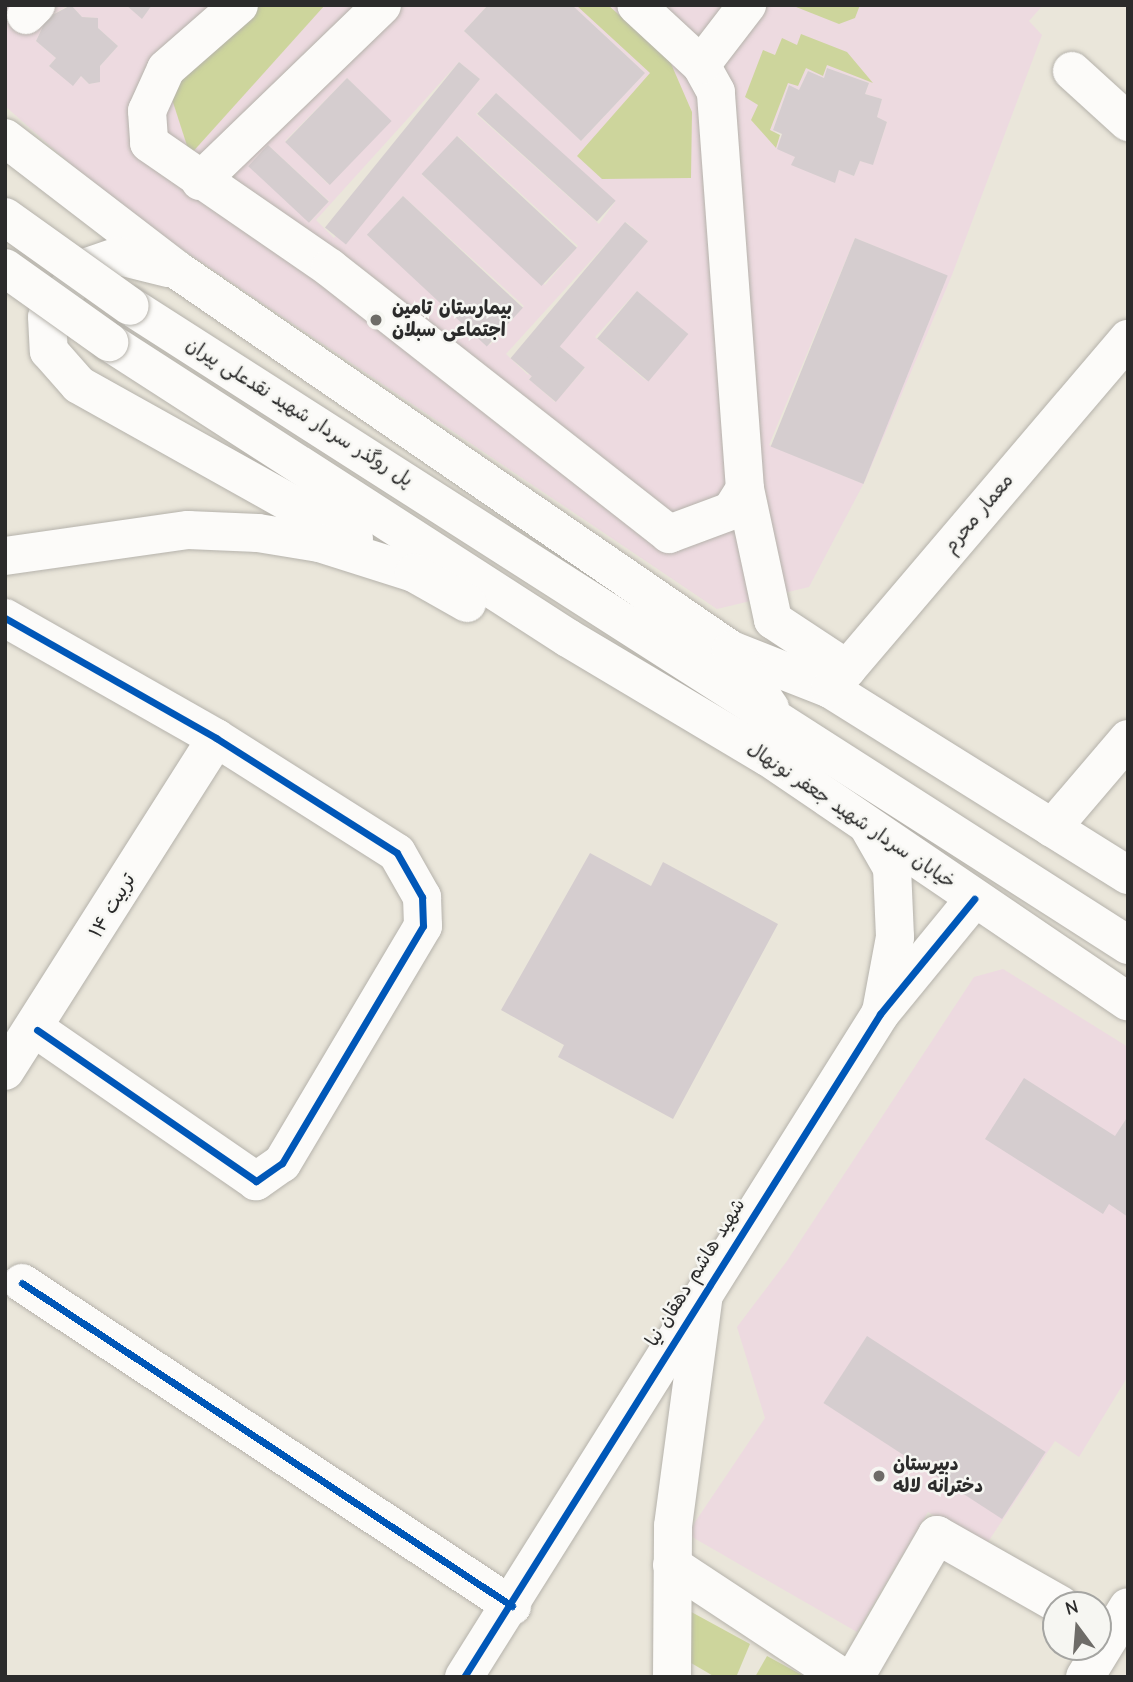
<!DOCTYPE html>
<html>
<head>
<meta charset="utf-8">
<style>
	body { margin:0 }
	#map { position:relative; width:1133px; height:1682px; overflow:hidden; background:#eae6da; font-family:"Comic Neue","Playpen Sans Arabic",sans-serif }
	div>[style] { position:absolute }
	[style*='--x'] { left:calc(var(--x)*1px); top:calc(var(--y)*1px); width:calc(var(--w)*1px); rotate:calc(var(--a)*1deg) }
	.built>* { inset:0; background:#eddae0 }
	.green>* { inset:0; background:#cdd59c }
	.building>* { inset:0; background:#d5cdcf; transform-origin:0 0 }
	.roads { filter:drop-shadow(0 0 2px #b5b2ab) drop-shadow(0 0 2px #b5b2ab) }
	.minor>* { height:38px; margin:-19px; padding:0 19px; transform-origin:19px; border-radius:19px; background:#fcfbf9 }
	.major>* { height:38px; margin:-19px; padding:0 19px; transform-origin:19px; border-radius:19px; background:#fcfbf9 }
	.bridges { filter:drop-shadow(0 0 2px #b5b2ab) drop-shadow(0 0 2px #b5b2ab) }
	.major-bridge>* { height:38px; margin:-19px; padding:0 19px; transform-origin:19px; border-radius:19px; background:#fcfbf9 }
	.cycleway>* { height:7px; margin:-3.5px; padding:0 3.5px; transform-origin:3.5px; border-radius:3.5px; background:#0057b8 }
	.dots>* { width:19px; height:19px; translate:-50% -50%; box-sizing:border-box; border:4px solid #f6f6f2; border-radius:50% }
	span { translate:-50% -50%; white-space:nowrap; text-align:center; line-height:1.15; -webkit-text-stroke:5px #f6f6f2; paint-order:stroke }
	.poi-label { font-size:19px; color:#2b2b2b; font-weight:700 }
	.left { translate:0 -50%; text-align:left }
	.street-label { font-size:19px; color:#2b2b2b }
	.frame { position:absolute; inset:0; border:7px solid #2b2b2b; pointer-events:none }
	.north { position:absolute; left:1042px; top:1591px; width:70px; height:70px; box-sizing:border-box; background:#f6f6f2; border:2px solid #a5a5a2; border-radius:50%; rotate:344deg; font-size:19px; font-weight:700; line-height:28px; text-align:center; color:#2b2b2b }
	.north::after { content:''; display:block; margin:auto; width:24px; height:32px; background:#6e6c68; clip-path:polygon(50% 0,100% 100%,50% 72%,0 100%) }
</style>
</head>
<body>
<div id="map">
	<div class="built">
		<div style="clip-path:polygon(evenodd,5px 5px,69px 5px,47px 18px,36px 41px,56px 58px,49px 66px,73px 85px,81px 76px,89px 84px,99px 82px,100px 66px,118px 46px,98px 28px,98px 18px,82px 17px,71px 5px,126px 5px,142px 18px,152px 5px,488px 5px,464px 31px,581px 141px,645px 73px,572px 5px,1043px 5px,1029px 21px,1042px 35px,952px 275px,865px 481px,809px 587px,717px 609px,118px 206px,5px 106px,5px 5px,459px 62px,480px 79px,334px 238px,316px 220px,459px 62px,5px 5px,827px 68px,869px 83px,865px 94px,882px 99px,877px 117px,887px 122px,873px 164px,860px 161px,854px 176px,839px 170px,834px 182px,792px 165px,795px 157px,773px 129px,789px 85px,799px 90px,808px 71px,824px 78px,827px 68px,5px 5px,347px 78px,390px 121px,328px 184px,285px 141px,347px 78px,5px 5px,496px 93px,615px 202px,599px 224px,476px 114px,496px 93px,5px 5px,458px 136px,578px 246px,545px 285px,422px 175px,458px 136px,5px 5px,268px 145px,329px 201px,310px 222px,250px 167px,268px 145px,5px 5px,403px 196px,524px 306px,490px 345px,367px 235px,403px 196px,5px 5px,626px 222px,648px 241px,528px 375px,506px 354px,626px 222px,5px 5px,855px 238px,947px 276px,861px 483px,769px 445px,855px 238px,5px 5px,637px 291px,687px 334px,645px 380px,595px 337px,637px 291px,5px 5px,558px 345px,585px 368px,555px 402px,529px 379px,558px 345px)"></div>
		<div style="clip-path:polygon(1003px 969px,1128px 1047px,1128px 1376px,1079px 1457px,1055px 1441px,984px 1548px,928px 1512px,857px 1632px,687px 1534px,765px 1418px,737px 1327px,787px 1261px,974px 977px)"></div>
	</div>
	<div class="green">
		<div style="clip-path:polygon(247px 5px,325px 5px,190px 155px,170px 93px)"></div>
		<div style="clip-path:polygon(576px 5px,608px 5px,669px 59px,692px 112px,691px 178px,602px 179px,577px 156px,650px 73px)"></div>
		<div style="clip-path:polygon(791px 5px,860px 5px,855px 18px,839px 24px)"></div>
		<div style="clip-path:polygon(801px 34px,847px 52px,873px 83px,827px 65px,823px 76px,806px 68px,798px 86px,788px 83px,770px 130px,780px 135px,776px 148px,751px 120px,758px 105px,745px 97px,763px 50px,775px 55px,782px 38px,797px 45px)"></div>
		<div style="clip-path:polygon(684px 1608px,750px 1644px,737px 1675px,715px 1677px,686px 1660px)"></div>
		<div style="clip-path:polygon(767px 1656px,802px 1675px,755px 1677px)"></div>
	</div>
	<div class="building">
		<div style="clip-path:polygon(71px 5px,82px 17px,98px 18px,98px 28px,118px 46px,100px 66px,100px 82px,89px 84px,81px 76px,73px 86px,49px 66px,56px 58px,36px 41px,47px 18px)"></div>
		<div style="clip-path:polygon(126px 5px,152px 5px,142px 19px)"></div>
		<div style="clip-path:polygon(488px 5px,572px 5px,645px 73px,581px 141px,464px 31px)"></div>
		<div style="left:459px;top:62px;width:27px;height:213px;rotate:39deg"></div>
		<div style="clip-path:polygon(827px 68px,869px 83px,865px 94px,882px 99px,877px 117px,887px 122px,873px 165px,860px 161px,854px 176px,839px 170px,835px 183px,791px 165px,795px 157px,777px 149px,782px 134px,773px 130px,789px 85px,799px 90px,808px 71px,824px 78px)"></div>
		<div style="left:347px;top:78px;width:62px;height:89px;rotate:44deg"></div>
		<div style="left:496px;top:93px;width:161px;height:28px;rotate:42deg"></div>
		<div style="left:457px;top:136px;width:164px;height:52px;rotate:43deg"></div>
		<div style="left:268px;top:145px;width:83px;height:29px;rotate:43deg"></div>
		<div style="left:403px;top:196px;width:164px;height:53px;rotate:43deg"></div>
		<div style="left:625px;top:222px;width:30px;height:178px;rotate:40deg"></div>
		<div style="left:855px;top:238px;width:100px;height:225px;rotate:22deg"></div>
		<div style="left:637px;top:291px;width:67px;height:62px;rotate:40deg"></div>
		<div style="left:558px;top:345px;width:35px;height:45px;rotate:40deg"></div>
		<div style="clip-path:polygon(590px 853px,651px 886px,663px 862px,778px 924px,673px 1119px,558px 1057px,564px 1045px,501px 1010px)"></div>
		<div style="clip-path:polygon(1024px 1078px,1115px 1136px,1128px 1116px,1128px 1217px,1109px 1204px,1103px 1214px,985px 1139px)"></div>
		<div style="left:867px;top:1336px;width:213px;height:80px;rotate:33deg"></div>
	</div>
	<div class="roads">
		<div class="minor">
			<div style="--x:239;--y:5;--w:97;--a:138.8"></div>
			<div style="--x:166;--y:69;--w:46;--a:114.3"></div>
			<div style="--x:147;--y:111;--w:32;--a:86"></div>
			<div style="--x:149;--y:143;--w:220;--a:34.6"></div>
			<div style="--x:330;--y:268;--w:431;--a:38.1"></div>
			<div style="--x:669;--y:534;--w:66;--a:-20.4"></div>
			<div style="--x:731;--y:511;--w:26;--a:-58"></div>
			<div style="--x:745;--y:489;--w:398;--a:-94.2"></div>
			<div style="--x:716;--y:92;--w:31;--a:-119"></div>
			<div style="--x:701;--y:65;--w:88;--a:-137.3"></div>
			<div style="--x:26;--y:15;--w:14;--a:-45"></div>
			<div style="--x:701;--y:65;--w:76;--a:-52.5"></div>
			<div style="--x:1072;--y:71;--w:76;--a:42.3"></div>
			<div style="--x:200;--y:181;--w:253;--a:-44"></div>
			<div style="--x:745;--y:489;--w:134;--a:77.9"></div>
			<div style="--x:773;--y:620;--w:89;--a:33.5"></div>
			<div style="--x:5;--y:618;--w:243;--a:29.6"></div>
			<div style="--x:216;--y:738;--w:214;--a:32.4"></div>
			<div style="--x:397;--y:853;--w:51;--a:60.4"></div>
			<div style="--x:422;--y:897;--w:29;--a:88"></div>
			<div style="--x:423;--y:926;--w:276;--a:120.7"></div>
			<div style="--x:282;--y:1163;--w:32;--a:145"></div>
			<div style="--x:256;--y:1181;--w:266;--a:-145.4"></div>
			<div style="--x:731;--y:650;--w:106;--a:21.5"></div>
			<div style="--x:830;--y:689;--w:351;--a:32"></div>
			<div style="--x:830;--y:689;--w:460;--a:-49.6"></div>
			<div style="--x:868;--y:826;--w:48;--a:60.3"></div>
			<div style="--x:892;--y:868;--w:69;--a:87.5"></div>
			<div style="--x:895;--y:937;--w:76;--a:100.6"></div>
			<div style="--x:1052;--y:828;--w:117;--a:-49.5"></div>
			<div style="--x:5;--y:1071;--w:394;--a:-57.6"></div>
			<div style="--x:22;--y:1283;--w:587;--a:33.39"></div>
			<div style="--x:672;--y:1565;--w:204;--a:33.4"></div>
			<div style="--x:464;--y:1677;--w:783;--a:-57.89"></div>
			<div style="--x:880;--y:1014;--w:149;--a:-50.7"></div>
			<div style="--x:672;--y:1677;--w:151;--a:-89.6"></div>
			<div style="--x:673;--y:1526;--w:228;--a:-82.4"></div>
			<div style="--x:855;--y:1677;--w:164;--a:-60"></div>
			<div style="--x:937;--y:1535;--w:142;--a:29.6"></div>
			<div style="--x:1085;--y:1677;--w:82;--a:-58.4"></div>
		</div>
		<div class="major">
			<div style="--x:5;--y:138;--w:217;--a:37.5"></div>
			<div style="--x:177;--y:270;--w:672;--a:34.45"></div>
			<div style="--x:731;--y:650;--w:70;--a:56.1"></div>
			<div style="--x:168;--y:268;--w:50;--a:-166.2"></div>
			<div style="--x:119;--y:256;--w:39;--a:161"></div>
			<div style="--x:82;--y:269;--w:59;--a:126.1"></div>
			<div style="--x:47;--y:317;--w:34;--a:87"></div>
			<div style="--x:49;--y:351;--w:45;--a:48.6"></div>
			<div style="--x:79;--y:385;--w:315;--a:29.2"></div>
			<div style="--x:130;--y:306;--w:1185;--a:32.63"></div>
			<div style="--x:109;--y:342;--w:546;--a:32.82"></div>
			<div style="--x:568;--y:638;--w:233;--a:30.8"></div>
			<div style="--x:768;--y:757;--w:435;--a:34.2"></div>
			<div style="--x:5;--y:556;--w:185;--a:-8.1"></div>
			<div style="--x:188;--y:530;--w:70;--a:2.5"></div>
			<div style="--x:258;--y:533;--w:62;--a:9.3"></div>
			<div style="--x:319;--y:543;--w:100;--a:17.5"></div>
			<div style="--x:414;--y:573;--w:61;--a:29.5"></div>
		</div>
	</div>
	<div class="bridges">
		<div class="major-bridge">
			<div style="--x:5;--y:217;--w:153;--a:35.5"></div>
			<div style="--x:5;--y:268;--w:128;--a:35.4"></div>
		</div>
	</div>
	<div class="cycleway">
		<div style="--x:5;--y:618;--w:243;--a:29.6"></div>
		<div style="--x:216;--y:738;--w:214;--a:32.4"></div>
		<div style="--x:397;--y:853;--w:51;--a:60.4"></div>
		<div style="--x:422;--y:897;--w:29;--a:88"></div>
		<div style="--x:423;--y:926;--w:276;--a:120.7"></div>
		<div style="--x:282;--y:1163;--w:32;--a:145"></div>
		<div style="--x:256;--y:1181;--w:266;--a:-145.4"></div>
		<div style="--x:22;--y:1283;--w:587;--a:33.39"></div>
		<div style="--x:464;--y:1677;--w:783;--a:-57.89"></div>
		<div style="--x:880;--y:1014;--w:149;--a:-50.7"></div>
	</div>
	<div class="dots">
		<div style="left:376px;top:320px;background:#6e6c68"></div>
		<div style="left:879px;top:1476px;background:#6e6c68"></div>
	</div>
	<div class="poi-label">
		<span class="left" style="left:392px;top:320px">بیمارستان تامین<br>اجتماعی سبلان</span>
		<span class="left" style="left:893px;top:1476px">دبیرستان<br>دخترانه لاله</span>
	</div>
	<div class="street-label">
		<span style="left:299px;top:413px;rotate:32deg">پل روگذر سردار شهید نقدعلی پیران</span>
		<span style="left:979px;top:514px;rotate:-50deg">معمار محرم</span>
		<span style="left:851px;top:816px;rotate:34deg">خیابان سردار شهید جعفر نونهال</span>
		<span style="left:113px;top:906px;rotate:-59deg">تربیت ۱۴</span>
		<span style="left:696px;top:1273px;rotate:-58deg">شهید هاشم دهقان نیا</span>
	</div>
	<div class="frame"></div>
	<div class="north">N</div>
</div>
</body>
</html>
